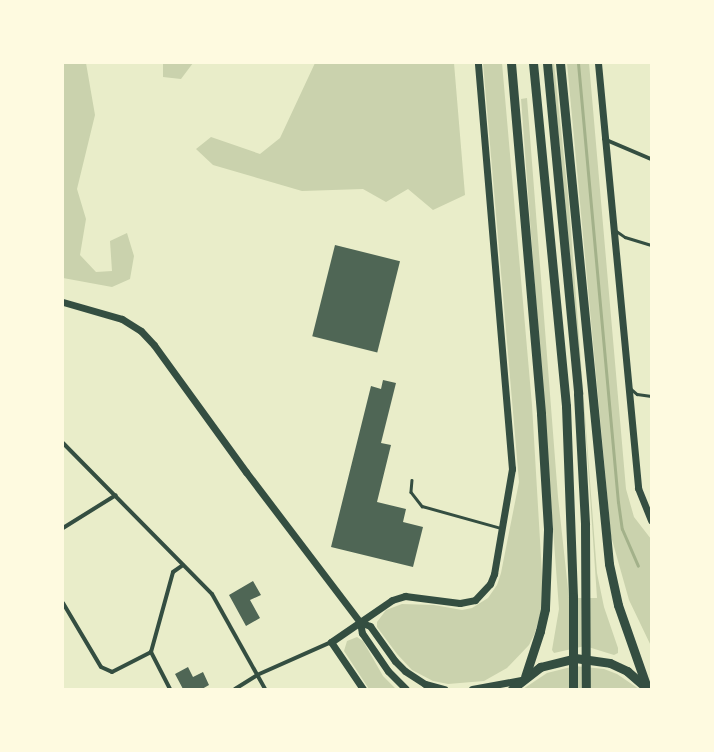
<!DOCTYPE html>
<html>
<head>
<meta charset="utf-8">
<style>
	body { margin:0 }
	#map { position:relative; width:714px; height:752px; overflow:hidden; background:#e9edc9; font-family:"Fira Sans Condensed",sans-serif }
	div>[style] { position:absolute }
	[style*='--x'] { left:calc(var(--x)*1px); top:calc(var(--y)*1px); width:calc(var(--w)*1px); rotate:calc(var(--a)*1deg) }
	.green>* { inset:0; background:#cad2ad }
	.stream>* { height:3px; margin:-1.5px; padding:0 1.5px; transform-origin:1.5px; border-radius:1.5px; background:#a3b18a }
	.building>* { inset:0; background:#4f6655; transform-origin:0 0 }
	.service>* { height:2.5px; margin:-1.25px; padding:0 1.25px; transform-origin:1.25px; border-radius:1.25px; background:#344e41 }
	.minor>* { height:4px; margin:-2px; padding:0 2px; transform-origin:2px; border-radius:2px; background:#344e41 }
	.tertiary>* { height:7px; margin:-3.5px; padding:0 3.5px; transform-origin:3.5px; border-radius:3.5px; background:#344e41 }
	.primary>* { height:9px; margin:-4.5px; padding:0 4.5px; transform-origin:4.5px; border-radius:4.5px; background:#344e41 }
	.trunk>* { height:9px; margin:-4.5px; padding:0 4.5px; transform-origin:4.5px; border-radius:4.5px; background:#344e41 }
	span { translate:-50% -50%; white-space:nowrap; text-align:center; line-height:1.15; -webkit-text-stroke:3px #fefae0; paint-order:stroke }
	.frame { position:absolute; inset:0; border:64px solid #fefae0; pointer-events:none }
</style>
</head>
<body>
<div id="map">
	<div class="green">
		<div style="clip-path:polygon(63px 63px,86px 63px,95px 115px,77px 189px,86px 219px,80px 255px,96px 272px,112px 271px,110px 241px,127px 233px,134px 256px,130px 279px,112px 287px,63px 278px)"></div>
		<div style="clip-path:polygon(163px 63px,193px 63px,181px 79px,163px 77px)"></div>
		<div style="clip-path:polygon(315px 63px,454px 63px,465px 195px,433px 210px,408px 189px,386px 202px,363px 189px,302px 191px,213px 165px,196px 149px,211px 137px,260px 154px,280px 138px)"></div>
		<div style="clip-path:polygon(483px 63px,502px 63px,532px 405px,543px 591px,542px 607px,535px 633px,529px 645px,507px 668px,484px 681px,448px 684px,433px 681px,412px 670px,397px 654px,377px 627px,377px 622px,386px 610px,402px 604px,434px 605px,462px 610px,472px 608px,488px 598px,497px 585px,501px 573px,519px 482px)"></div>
		<div style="clip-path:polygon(552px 63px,554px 63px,569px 205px,597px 573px,604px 607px,618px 648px,618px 653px,614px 655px,585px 646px,554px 653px,552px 650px,559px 609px,521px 99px,527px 98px,558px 497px,569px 598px,597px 598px,586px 436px)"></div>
		<div style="clip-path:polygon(567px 63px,589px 63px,626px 489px,634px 517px,651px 539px,651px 646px,629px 600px,611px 536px)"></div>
		<div style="clip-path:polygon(357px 637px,363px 641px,383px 676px,396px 689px,369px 689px,344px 651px,347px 641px)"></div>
		<div style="clip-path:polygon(575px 666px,604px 669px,617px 674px,639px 689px,523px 689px,547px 673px)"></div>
	</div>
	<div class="stream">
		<div style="--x:578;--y:63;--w:441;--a:84.8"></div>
		<div style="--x:618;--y:502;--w:27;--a:82"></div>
		<div style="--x:622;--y:529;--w:40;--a:66.6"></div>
	</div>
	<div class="building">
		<div style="left:335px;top:245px;width:67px;height:94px;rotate:14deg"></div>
		<div style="clip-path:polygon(383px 380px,396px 383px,381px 443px,391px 445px,377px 502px,406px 509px,403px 522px,423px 527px,413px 567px,331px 547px,371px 386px,381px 389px)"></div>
		<div style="clip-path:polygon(253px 581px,261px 595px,250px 600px,260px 618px,246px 626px,229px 595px)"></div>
		<div style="clip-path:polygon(188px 667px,193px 677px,203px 672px,209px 685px,202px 689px,183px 689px,175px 674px)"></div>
	</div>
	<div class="service">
		<div style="--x:615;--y:230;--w:12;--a:35"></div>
		<div style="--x:625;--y:237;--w:27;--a:17"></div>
		<div style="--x:630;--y:388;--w:9;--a:41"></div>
		<div style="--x:637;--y:394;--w:14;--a:8"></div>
		<div style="--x:412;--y:480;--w:12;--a:95"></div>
		<div style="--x:411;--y:492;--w:18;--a:52"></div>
		<div style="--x:422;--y:506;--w:82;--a:15.6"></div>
	</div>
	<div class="minor">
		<div style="--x:604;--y:139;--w:51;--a:23.1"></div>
		<div style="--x:63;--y:443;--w:212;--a:45.4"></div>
		<div style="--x:212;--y:594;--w:109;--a:60.8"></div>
		<div style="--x:63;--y:528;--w:62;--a:-31.9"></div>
		<div style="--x:63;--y:603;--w:74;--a:59.3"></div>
		<div style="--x:101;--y:667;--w:12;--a:24"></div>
		<div style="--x:112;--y:672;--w:44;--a:-27.1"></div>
		<div style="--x:170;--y:689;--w:42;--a:-117.2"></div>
		<div style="--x:151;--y:652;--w:83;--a:-74.6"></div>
		<div style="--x:173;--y:572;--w:12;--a:-35"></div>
		<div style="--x:235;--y:689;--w:26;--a:-32"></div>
		<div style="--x:257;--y:675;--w:81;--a:-24"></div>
	</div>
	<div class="tertiary">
		<div style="--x:598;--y:63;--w:427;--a:84.6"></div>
		<div style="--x:638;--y:488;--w:35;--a:68"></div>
		<div style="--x:63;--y:302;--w:61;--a:16.1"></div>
		<div style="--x:122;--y:319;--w:22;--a:32"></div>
		<div style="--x:141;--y:331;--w:19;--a:47"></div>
		<div style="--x:154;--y:345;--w:157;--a:54.1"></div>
		<div style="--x:246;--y:472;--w:188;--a:52.8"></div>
		<div style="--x:360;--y:622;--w:11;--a:80"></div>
		<div style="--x:362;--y:633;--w:46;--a:55.6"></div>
		<div style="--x:388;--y:671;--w:25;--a:45"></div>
		<div style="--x:360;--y:622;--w:11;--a:22"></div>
		<div style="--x:370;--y:626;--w:43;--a:54.5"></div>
		<div style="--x:395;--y:661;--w:14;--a:45"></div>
		<div style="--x:405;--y:671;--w:24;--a:33"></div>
		<div style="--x:425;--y:684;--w:20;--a:15"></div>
		<div style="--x:363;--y:689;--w:57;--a:-124.2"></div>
		<div style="--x:331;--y:642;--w:74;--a:-34.5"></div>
		<div style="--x:392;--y:600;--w:14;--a:-17"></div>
		<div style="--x:405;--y:596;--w:55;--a:7.3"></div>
		<div style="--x:460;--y:603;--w:15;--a:-11"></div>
		<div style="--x:475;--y:600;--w:22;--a:-47"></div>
		<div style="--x:490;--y:584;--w:11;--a:-68"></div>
		<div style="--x:494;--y:574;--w:107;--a:-80.3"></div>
		<div style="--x:512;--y:469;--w:407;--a:-94.8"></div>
		<div style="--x:472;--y:689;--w:50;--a:-10.4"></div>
	</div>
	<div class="primary">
		<div style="--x:512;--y:689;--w:36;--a:-38"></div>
		<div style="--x:540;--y:667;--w:36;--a:-14"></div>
		<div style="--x:575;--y:658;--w:35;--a:8"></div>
		<div style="--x:610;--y:663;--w:19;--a:25"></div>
		<div style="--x:627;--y:671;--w:28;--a:41"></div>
	</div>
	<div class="trunk">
		<div style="--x:511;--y:63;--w:352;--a:85.1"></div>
		<div style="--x:541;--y:414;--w:116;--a:86.5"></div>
		<div style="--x:548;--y:530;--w:79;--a:92.2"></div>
		<div style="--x:545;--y:609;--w:23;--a:103"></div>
		<div style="--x:540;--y:631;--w:48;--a:108.1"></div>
		<div style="--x:533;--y:63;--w:345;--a:84.5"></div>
		<div style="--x:566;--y:406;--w:191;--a:87.9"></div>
		<div style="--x:573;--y:597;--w:92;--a:90"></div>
		<div style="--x:547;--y:63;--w:332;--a:84.6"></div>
		<div style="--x:578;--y:394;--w:131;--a:86.9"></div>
		<div style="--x:585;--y:525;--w:164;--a:89.7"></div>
		<div style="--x:560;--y:63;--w:503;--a:84.41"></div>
		<div style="--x:609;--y:564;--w:42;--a:77.6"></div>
		<div style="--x:618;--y:605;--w:85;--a:70.7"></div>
	</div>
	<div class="frame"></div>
</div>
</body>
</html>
